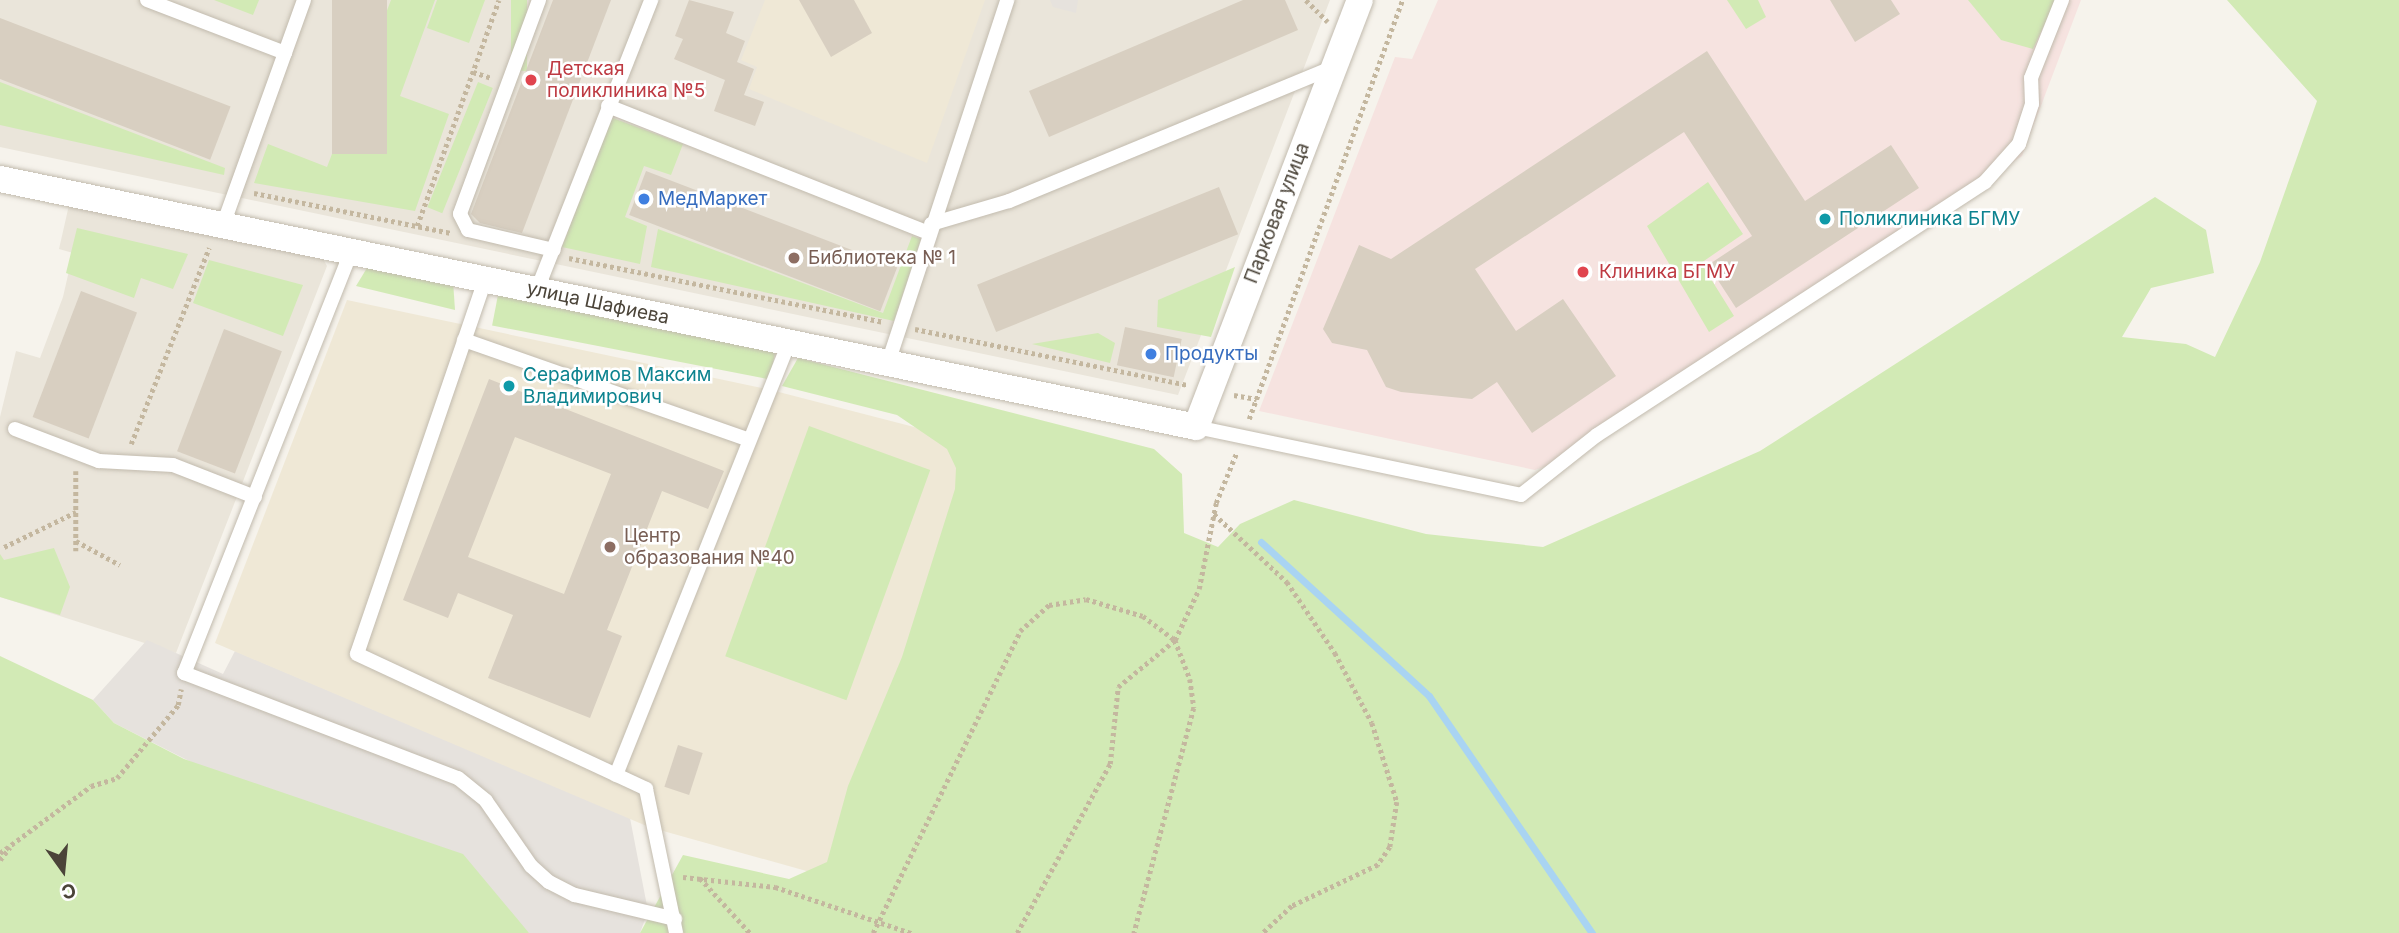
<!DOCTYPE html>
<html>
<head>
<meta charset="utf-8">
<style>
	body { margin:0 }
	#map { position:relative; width:2399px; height:933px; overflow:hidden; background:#f6f3ec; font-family:Inter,sans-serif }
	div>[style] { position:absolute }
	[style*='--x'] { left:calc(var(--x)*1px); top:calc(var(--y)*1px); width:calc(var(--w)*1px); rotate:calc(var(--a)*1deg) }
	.residential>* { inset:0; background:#eae5da }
	.industrial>* { inset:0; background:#e6e2dd }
	.education>* { inset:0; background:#efe8d6 }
	.medical>* { inset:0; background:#f6e3e0 }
	.green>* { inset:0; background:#d2eab5; transform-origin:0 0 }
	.stream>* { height:7px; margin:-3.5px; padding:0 3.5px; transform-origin:3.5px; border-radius:3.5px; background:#a9d4f2 }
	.building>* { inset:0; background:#d8cfc1; transform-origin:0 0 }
	.path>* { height:4.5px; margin-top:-2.25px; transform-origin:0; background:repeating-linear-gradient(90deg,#c4b79f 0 3.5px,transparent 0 7px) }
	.roads { filter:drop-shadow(0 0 2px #c2bbae) drop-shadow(0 0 2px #c2bbae) }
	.lane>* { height:14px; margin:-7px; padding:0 7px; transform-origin:7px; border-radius:7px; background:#fff }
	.street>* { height:26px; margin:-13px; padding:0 13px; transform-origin:13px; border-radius:13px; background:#fff }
	.dots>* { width:19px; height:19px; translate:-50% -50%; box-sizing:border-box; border:4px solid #fff; border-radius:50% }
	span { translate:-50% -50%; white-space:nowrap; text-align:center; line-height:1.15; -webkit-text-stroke:5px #fff; paint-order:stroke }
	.health-label { font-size:19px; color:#be3a42 }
	.left { translate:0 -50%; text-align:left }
	.shop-label { font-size:19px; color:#366cbe }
	.street-label { font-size:19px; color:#4b4439 }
	.culture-label { font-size:19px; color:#0d838f }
	.education-label { font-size:19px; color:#785e54 }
	.north { position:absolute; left:28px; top:835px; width:70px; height:70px; -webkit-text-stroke:5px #fff; paint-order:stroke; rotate:165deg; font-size:19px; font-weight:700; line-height:28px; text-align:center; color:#4b4439 }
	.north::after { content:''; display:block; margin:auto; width:24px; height:32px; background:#4b4439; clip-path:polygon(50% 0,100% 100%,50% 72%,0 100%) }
</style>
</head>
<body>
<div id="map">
	<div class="residential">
		<div style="clip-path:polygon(0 0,1330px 0,1178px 395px,0 147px)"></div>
		<div style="clip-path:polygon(69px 205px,323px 259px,327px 266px,176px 653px,0 597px,0 417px,16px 351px,40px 358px,63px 297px,73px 253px,59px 249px)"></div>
	</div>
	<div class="industrial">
		<div style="clip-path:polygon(1050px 0,1078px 0,1076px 13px,1053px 7px)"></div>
		<div style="clip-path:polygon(147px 640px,223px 674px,235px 651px,630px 818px,648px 911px,640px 933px,529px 933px,114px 723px,93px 700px)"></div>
	</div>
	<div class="education">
		<div style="clip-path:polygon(765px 0,985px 0,927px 163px,749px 89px,757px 67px,741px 60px)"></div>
		<div style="clip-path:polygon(347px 300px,771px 390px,1007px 451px,835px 879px,649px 827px,215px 643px)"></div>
	</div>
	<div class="medical">
		<div style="clip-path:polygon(1438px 0,2081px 0,2022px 156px,1555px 463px,1535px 470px,1259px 411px,1395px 57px,1412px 59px)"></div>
	</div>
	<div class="green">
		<div style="clip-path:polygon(214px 0,259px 0,253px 15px)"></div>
		<div style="clip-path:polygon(391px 0,435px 0,400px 96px,449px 114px,415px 211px,254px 183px,268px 144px,327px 167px)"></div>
		<div style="clip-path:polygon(437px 0,485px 0,469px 43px,427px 28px)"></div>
		<div style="left:511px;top:0;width:16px;height:71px"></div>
		<div style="clip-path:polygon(1727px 0,1758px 0,1766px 17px,1746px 29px)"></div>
		<div style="clip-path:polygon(1968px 0,2056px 0,2033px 49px,2001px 40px)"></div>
		<div style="clip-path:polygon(2227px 0,2399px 0,2399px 933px,640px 933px,683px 855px,789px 879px,827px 862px,848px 786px,902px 657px,955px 489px,956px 468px,947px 449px,897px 415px,782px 386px,798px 358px,1154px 449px,1182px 474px,1184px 533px,1218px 547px,1240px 524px,1294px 500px,1426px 534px,1543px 547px,1760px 451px,2155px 197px,2206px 230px,2214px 273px,2151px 288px,2122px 337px,2186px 344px,2215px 357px,2260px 262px,2317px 101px)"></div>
		<div style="clip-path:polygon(0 82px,225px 168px,224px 175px,0 125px)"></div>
		<div style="left:478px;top:82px;width:16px;height:135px;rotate:22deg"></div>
		<div style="clip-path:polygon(610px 117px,683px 144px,671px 175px,644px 166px,625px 217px,647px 226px,640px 264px,562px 247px)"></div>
		<div style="clip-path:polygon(1708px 182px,1743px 234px,1701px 263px,1734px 316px,1709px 332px,1647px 226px)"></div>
		<div style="clip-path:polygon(77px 228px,188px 254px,173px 289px,141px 278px,134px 298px,66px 273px)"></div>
		<div style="clip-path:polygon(658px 229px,883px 313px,912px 236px,921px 239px,894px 321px,651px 267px)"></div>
		<div style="clip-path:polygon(209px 260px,303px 285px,283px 336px,193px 303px)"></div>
		<div style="clip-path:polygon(370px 263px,453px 281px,455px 310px,356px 286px)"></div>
		<div style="clip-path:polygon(1235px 267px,1211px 337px,1157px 327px,1158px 300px)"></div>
		<div style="left:498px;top:295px;width:283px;height:31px;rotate:11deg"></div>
		<div style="clip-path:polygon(1098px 333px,1115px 343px,1110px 363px,1032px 344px)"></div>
		<div style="left:809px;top:426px;width:129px;height:245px;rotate:20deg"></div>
		<div style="clip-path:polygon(54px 548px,70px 587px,60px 615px,0 597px,0 554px,4px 560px)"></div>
		<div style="clip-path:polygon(0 656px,93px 700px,114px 723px,184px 759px,463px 854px,529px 933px,0 933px)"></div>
	</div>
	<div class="stream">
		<div style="--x:1261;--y:542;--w:228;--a:42.5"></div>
		<div style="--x:1429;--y:696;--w:288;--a:55.5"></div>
	</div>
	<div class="building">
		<div style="left:332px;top:0;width:55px;height:154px"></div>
		<div style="clip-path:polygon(553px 0,611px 0,522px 233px,480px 223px,471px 214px)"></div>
		<div style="clip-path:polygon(689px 0,734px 12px,726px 33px,745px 41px,737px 62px,754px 69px,744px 95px,764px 102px,755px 126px,714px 111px,725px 80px,674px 59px,683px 39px,675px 36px)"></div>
		<div style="clip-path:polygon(799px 0,854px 0,872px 33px,831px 57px)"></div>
		<div style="clip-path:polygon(1243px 0,1285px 0,1298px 30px,1049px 137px,1029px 91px)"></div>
		<div style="clip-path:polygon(1830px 0,1891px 0,1900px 14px,1855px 42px)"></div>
		<div style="left:0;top:18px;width:247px;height:57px;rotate:21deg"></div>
		<div style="clip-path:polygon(1707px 51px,1805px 201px,1891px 145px,1919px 188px,1736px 308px,1708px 265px,1752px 236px,1684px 132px,1475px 269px,1516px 331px,1563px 299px,1616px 376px,1532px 433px,1497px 382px,1472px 399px,1401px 392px,1386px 387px,1367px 350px,1332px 343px,1323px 329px,1359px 245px,1391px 259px)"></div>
		<div style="left:646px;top:171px;width:269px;height:47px;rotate:21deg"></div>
		<div style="left:1219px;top:187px;width:51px;height:261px;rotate:68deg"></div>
		<div style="left:81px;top:291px;width:60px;height:135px;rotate:21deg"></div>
		<div style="left:1125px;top:327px;width:58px;height:39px;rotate:12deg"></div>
		<div style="left:224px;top:329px;width:62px;height:131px;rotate:21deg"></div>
		<div style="clip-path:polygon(evenodd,489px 379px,724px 471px,708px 509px,662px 491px,607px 630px,622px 636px,590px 718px,488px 678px,513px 615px,458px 593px,448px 618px,403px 600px,489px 379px,515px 437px,611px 474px,564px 594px,468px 557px,515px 437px)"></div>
		<div style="left:678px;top:745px;width:26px;height:44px;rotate:18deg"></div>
	</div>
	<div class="path">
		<div style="--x:1306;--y:0;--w:31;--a:45"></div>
		<div style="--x:473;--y:72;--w:20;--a:18"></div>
		<div style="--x:254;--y:193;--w:201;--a:11.5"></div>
		<div style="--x:417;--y:226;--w:240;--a:-70.1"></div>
		<div style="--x:569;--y:258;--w:320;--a:11.5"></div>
		<div style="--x:915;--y:329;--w:279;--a:11.6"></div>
		<div style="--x:1234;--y:395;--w:23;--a:10"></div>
		<div style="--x:1249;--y:419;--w:446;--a:-69.9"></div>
		<div style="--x:131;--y:444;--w:211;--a:-68.3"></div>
		<div style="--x:76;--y:471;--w:80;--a:90"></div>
		<div style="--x:1214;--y:514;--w:100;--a:43"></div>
		<div style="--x:1287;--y:582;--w:86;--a:55.9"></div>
		<div style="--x:1335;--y:653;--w:79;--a:62.1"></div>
		<div style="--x:1372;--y:723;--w:83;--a:72.4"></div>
		<div style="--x:1397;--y:802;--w:46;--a:98.8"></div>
		<div style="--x:1390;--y:847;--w:22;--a:124"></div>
		<div style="--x:1378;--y:865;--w:95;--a:154.5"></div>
		<div style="--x:1292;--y:906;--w:40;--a:137"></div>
		<div style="--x:76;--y:541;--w:50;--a:28.6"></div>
		<div style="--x:4;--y:547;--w:80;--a:-25.9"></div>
		<div style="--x:0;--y:853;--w:113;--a:-36.4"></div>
		<div style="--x:91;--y:786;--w:27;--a:-17"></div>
		<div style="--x:117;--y:778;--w:95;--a:-50.1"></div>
		<div style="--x:178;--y:705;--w:16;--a:-79"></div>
		<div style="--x:0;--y:860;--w:16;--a:-52"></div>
		<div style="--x:683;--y:877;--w:93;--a:6.2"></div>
		<div style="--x:775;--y:887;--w:144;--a:18.7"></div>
		<div style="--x:700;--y:878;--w:74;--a:47.7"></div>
		<div style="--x:873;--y:933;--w:336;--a:-64"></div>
		<div style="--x:1020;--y:631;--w:39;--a:-42"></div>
		<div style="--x:1049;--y:605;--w:37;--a:-9"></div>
		<div style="--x:1086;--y:599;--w:59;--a:16.6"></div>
		<div style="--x:1143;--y:616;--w:40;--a:37"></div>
		<div style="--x:1175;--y:640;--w:42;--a:69"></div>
		<div style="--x:1190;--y:679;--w:29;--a:82"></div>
		<div style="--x:1194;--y:708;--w:233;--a:104.9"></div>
		<div style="--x:1017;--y:933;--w:193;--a:-61.2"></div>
		<div style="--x:1110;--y:764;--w:77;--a:-84.1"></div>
		<div style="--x:1118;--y:687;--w:74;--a:-39.5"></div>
		<div style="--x:1175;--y:640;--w:56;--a:-64.8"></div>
		<div style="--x:1199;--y:589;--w:88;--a:-78.8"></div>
		<div style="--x:1216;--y:503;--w:53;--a:-67.8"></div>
	</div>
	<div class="roads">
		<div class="lane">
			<div style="--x:147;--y:0;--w:148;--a:21"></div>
			<div style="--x:539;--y:0;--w:228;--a:110.3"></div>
			<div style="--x:460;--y:214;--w:18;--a:63"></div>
			<div style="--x:468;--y:230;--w:88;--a:13.1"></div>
			<div style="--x:608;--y:106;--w:345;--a:21.6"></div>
			<div style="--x:931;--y:224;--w:81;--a:-16.4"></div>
			<div style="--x:1009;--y:201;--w:349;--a:-22.4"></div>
			<div style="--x:223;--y:225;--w:239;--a:-70.2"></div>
			<div style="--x:351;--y:252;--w:453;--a:111.6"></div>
			<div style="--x:184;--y:673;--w:293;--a:21"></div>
			<div style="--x:458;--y:778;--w:36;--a:39"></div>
			<div style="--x:486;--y:801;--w:79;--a:55.3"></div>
			<div style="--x:531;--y:866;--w:24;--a:42"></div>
			<div style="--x:549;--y:882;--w:29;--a:27"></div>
			<div style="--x:575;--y:895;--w:103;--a:13.5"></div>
			<div style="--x:485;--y:280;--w:395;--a:108.9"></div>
			<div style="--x:357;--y:654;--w:319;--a:25"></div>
			<div style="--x:646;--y:789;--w:147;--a:78.2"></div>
			<div style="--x:537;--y:290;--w:312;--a:-68.5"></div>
			<div style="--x:464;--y:340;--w:302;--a:19.3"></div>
			<div style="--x:888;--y:363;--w:382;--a:-71.8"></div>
			<div style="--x:1196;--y:427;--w:332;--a:11.8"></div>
			<div style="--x:1521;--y:495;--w:97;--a:-38.3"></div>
			<div style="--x:1597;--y:435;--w:463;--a:-33.1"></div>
			<div style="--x:1985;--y:182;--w:51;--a:-48.2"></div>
			<div style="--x:2019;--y:144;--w:42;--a:-72"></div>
			<div style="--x:2032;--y:104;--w:26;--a:-92"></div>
			<div style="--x:2031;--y:78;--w:84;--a:-68.3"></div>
			<div style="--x:15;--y:429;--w:90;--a:20.9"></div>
			<div style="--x:99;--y:461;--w:74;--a:3.1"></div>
			<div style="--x:173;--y:465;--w:88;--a:21.3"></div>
			<div style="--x:616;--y:775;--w:465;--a:-68.2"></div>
		</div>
		<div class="street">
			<div style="--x:0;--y:179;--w:1221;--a:11.71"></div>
			<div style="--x:1196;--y:427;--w:457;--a:-69"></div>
		</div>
	</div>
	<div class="dots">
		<div style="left:531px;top:80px;background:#e0444e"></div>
		<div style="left:644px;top:199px;background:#3f7fe0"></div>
		<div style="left:1825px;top:219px;background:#0f9aa8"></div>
		<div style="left:794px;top:258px;background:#8d6e63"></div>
		<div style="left:1583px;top:272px;background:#e0444e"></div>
		<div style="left:1151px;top:354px;background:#3f7fe0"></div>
		<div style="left:509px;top:386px;background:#0f9aa8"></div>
		<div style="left:610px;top:547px;background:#8d6e63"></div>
	</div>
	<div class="health-label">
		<span class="left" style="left:547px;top:80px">Детская<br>поликлиника №5</span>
		<span class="left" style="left:1599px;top:272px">Клиника БГМУ</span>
	</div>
	<div class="shop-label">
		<span class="left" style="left:658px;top:199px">МедМаркет</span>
		<span class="left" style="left:1165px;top:354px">Продукты</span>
	</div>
	<div class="street-label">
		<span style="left:1277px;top:213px;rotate:-69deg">Парковая улица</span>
		<span style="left:598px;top:303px;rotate:12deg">улица Шафиева</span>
	</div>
	<div class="culture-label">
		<span class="left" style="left:1839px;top:219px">Поликлиника БГМУ</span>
		<span class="left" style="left:523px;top:386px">Серафимов Максим<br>Владимирович</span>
	</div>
	<div class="education-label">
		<span class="left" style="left:808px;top:258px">Библиотека № 1</span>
		<span class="left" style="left:624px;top:547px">Центр<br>образования №40</span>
	</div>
	<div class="north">С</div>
</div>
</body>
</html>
